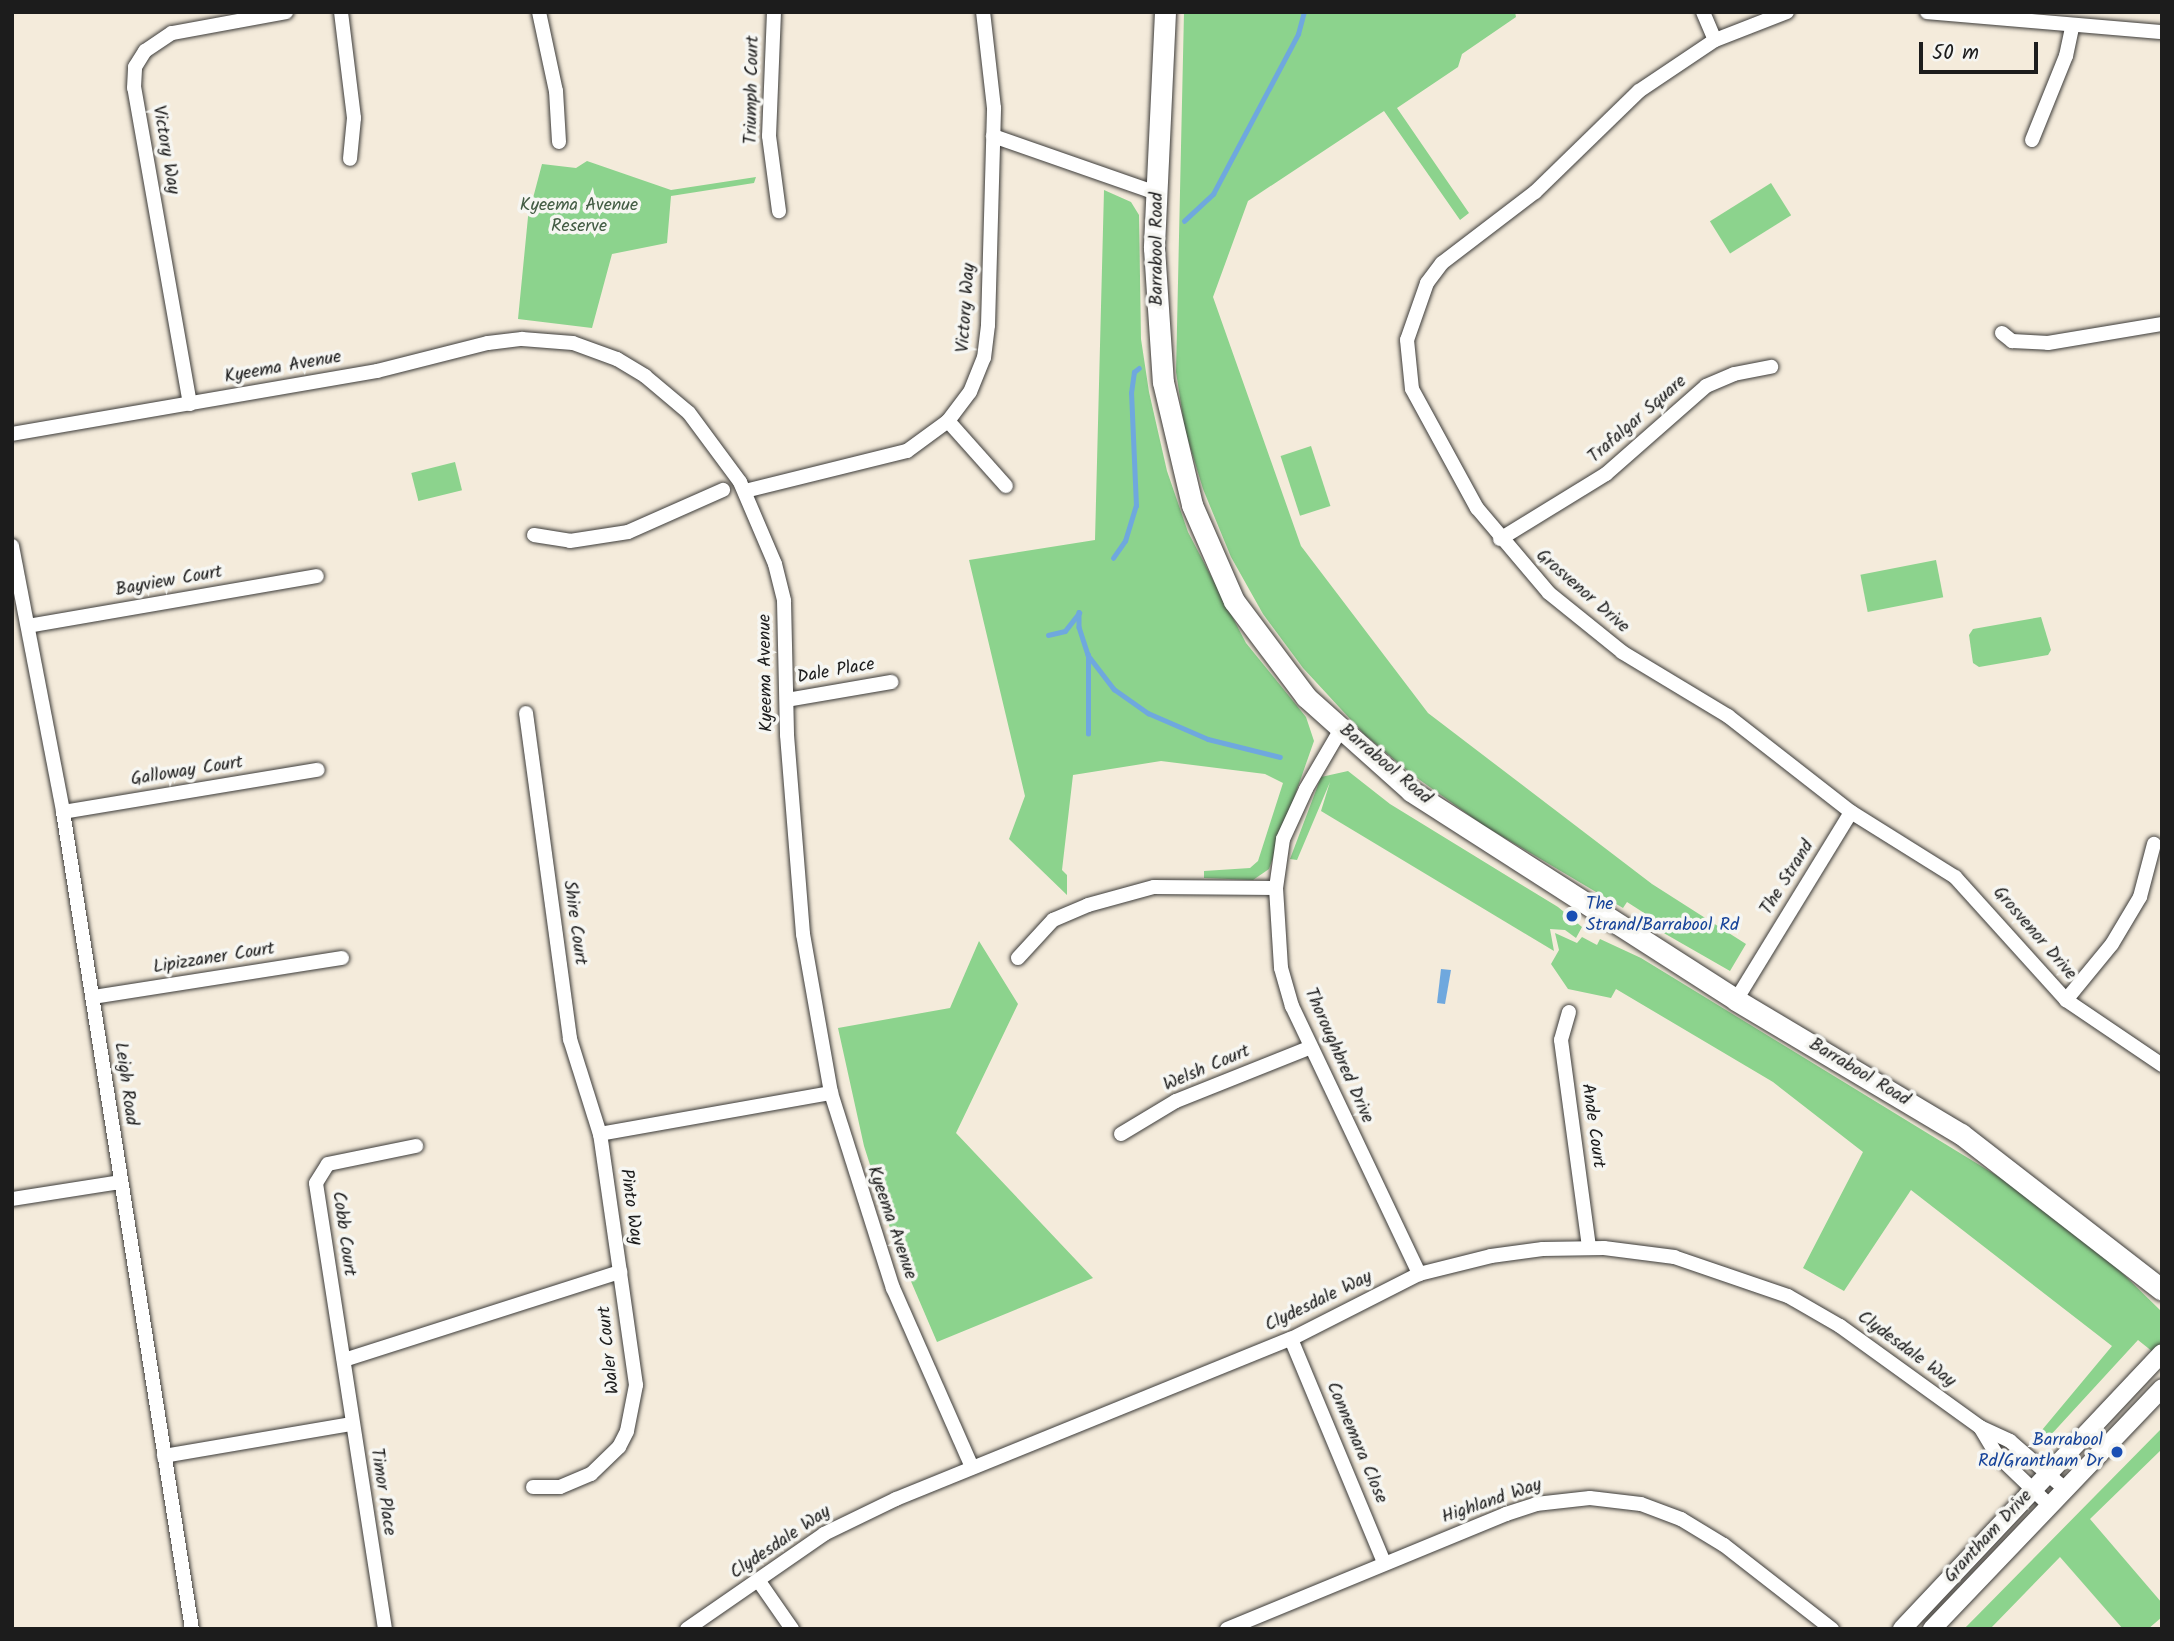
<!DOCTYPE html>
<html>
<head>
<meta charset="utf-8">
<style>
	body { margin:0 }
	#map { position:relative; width:2174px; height:1641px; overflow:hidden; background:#f4ebdb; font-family:Kalam,sans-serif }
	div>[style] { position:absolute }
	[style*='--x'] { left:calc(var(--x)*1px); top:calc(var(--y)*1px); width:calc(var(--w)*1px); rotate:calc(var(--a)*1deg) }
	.green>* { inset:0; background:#8cd38d; transform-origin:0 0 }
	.water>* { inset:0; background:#6fa8de }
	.stream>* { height:4.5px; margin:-2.25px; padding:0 2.25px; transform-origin:2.25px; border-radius:2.25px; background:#6fa8de }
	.roads { filter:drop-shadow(0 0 2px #3c3b39) drop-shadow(0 0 2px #3c3b39) }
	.minor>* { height:14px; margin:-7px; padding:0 7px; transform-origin:7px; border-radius:7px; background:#fff }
	.tertiary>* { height:18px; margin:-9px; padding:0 9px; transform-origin:9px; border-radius:9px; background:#fff }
	.secondary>* { height:21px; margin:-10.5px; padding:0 10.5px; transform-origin:10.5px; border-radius:10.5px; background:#fff }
	.dots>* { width:19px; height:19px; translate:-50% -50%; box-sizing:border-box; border:4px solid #f6f6f2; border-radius:50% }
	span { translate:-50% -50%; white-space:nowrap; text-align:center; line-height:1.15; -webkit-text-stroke:7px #f6f6f2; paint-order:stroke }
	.street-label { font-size:18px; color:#1c1c1c }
	.park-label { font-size:18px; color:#435c44 }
	.transit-label { font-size:18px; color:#164399 }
	.left { translate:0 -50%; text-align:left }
	.right { translate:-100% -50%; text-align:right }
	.frame { position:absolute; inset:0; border:14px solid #1c1c1c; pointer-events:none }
	.scale { position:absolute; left:1919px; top:42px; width:119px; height:32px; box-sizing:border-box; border:4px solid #1c1c1c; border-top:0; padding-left:9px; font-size:21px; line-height:24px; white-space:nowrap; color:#1c1c1c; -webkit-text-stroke:5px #f6f6f2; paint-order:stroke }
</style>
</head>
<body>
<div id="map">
	<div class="green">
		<div style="clip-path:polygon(1184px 12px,1515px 12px,1516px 17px,1462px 54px,1458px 67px,1397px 108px,1469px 213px,1460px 220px,1384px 111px,1248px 201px,1213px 297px,1301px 546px,1428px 713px,1652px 884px,1746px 944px,1730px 971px,1648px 924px,1652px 918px,1627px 902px,1623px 908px,1483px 825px,1410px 773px,1364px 734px,1303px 668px,1263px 614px,1231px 557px,1203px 489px,1185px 430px,1176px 372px)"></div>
		<div style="clip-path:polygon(587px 161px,671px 190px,756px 177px,754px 183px,671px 196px,667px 243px,612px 254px,592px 328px,518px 319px,528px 217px,542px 164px,576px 168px)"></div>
		<div style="left:1771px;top:183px;width:38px;height:72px;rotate:58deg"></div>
		<div style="clip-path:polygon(1104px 190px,1131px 202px,1139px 215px,1141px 339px,1149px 392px,1167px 471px,1188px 532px,1246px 643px,1306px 717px,1314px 741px,1269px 869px,1253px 880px,1204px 878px,1204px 871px,1250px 868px,1258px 861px,1283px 783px,1265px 774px,1161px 761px,1073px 775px,1062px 870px,1067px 875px,1067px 895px,1009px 839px,1025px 796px,969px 560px,1095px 540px)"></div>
		<div style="left:1311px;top:446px;width:63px;height:32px;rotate:72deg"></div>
		<div style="left:455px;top:462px;width:29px;height:45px;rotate:76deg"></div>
		<div style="left:1936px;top:560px;width:38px;height:77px;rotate:79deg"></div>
		<div style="clip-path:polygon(2041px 617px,2051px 650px,2048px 655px,1979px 667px,1973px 663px,1969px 635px,1973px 629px)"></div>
		<div style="clip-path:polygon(1348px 771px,1390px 804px,1558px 907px,1582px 927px,1576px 938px,1565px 930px,1550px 929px,1554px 951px,1321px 811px,1330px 782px,1297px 860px,1290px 859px,1321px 777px)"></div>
		<div style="clip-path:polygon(1555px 933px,1577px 943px,1582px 937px,1597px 945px,1600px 939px,1641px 958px,2022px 1191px,2112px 1263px,2162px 1312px,2162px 1343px,2153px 1352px,2138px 1340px,2048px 1438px,2042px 1430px,2112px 1346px,1911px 1190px,1844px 1291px,1803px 1268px,1863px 1152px,1773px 1082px,1616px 989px,1611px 998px,1568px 989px,1551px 964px,1559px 950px)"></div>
		<div style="clip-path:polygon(979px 941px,1018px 1004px,956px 1133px,1093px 1278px,937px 1342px,895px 1244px,864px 1146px,838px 1028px,950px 1008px)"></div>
		<div style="clip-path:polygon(2162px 1428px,2162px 1449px,2090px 1519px,2162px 1603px,2162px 1617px,2148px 1629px,2123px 1629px,2060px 1557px,1990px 1629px,1964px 1629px)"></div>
	</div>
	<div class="water">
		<div style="clip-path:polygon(1441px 969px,1451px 970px,1445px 1004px,1437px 1003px)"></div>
	</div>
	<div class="stream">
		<div style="--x:1184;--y:221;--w:40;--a:-43"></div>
		<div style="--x:1213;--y:194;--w:181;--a:-62"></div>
		<div style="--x:1298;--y:34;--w:23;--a:-75"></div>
		<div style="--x:1113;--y:558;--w:21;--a:-55"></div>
		<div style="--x:1125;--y:541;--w:37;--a:-73"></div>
		<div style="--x:1136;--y:506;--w:113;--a:-92.5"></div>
		<div style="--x:1131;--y:393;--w:21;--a:-82"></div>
		<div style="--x:1134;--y:372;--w:6;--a:-39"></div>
		<div style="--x:1079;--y:612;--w:15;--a:90"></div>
		<div style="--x:1079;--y:627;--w:29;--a:72"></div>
		<div style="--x:1088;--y:655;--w:43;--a:52.6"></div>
		<div style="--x:1114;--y:689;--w:42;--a:35.2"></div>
		<div style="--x:1148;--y:713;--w:65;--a:23.4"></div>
		<div style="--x:1208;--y:739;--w:74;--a:14"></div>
		<div style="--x:1048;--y:635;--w:17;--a:-13"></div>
		<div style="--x:1065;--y:631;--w:23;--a:-52"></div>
		<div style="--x:1088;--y:734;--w:79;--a:-90"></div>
	</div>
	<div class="roads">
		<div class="minor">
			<div style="--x:341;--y:12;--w:107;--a:83"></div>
			<div style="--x:354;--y:118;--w:41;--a:95.6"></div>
			<div style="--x:539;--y:12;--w:81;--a:77.9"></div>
			<div style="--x:556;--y:91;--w:51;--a:86.6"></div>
			<div style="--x:774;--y:12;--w:124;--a:92.3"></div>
			<div style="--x:769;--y:136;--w:76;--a:82.4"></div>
			<div style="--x:1703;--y:12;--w:30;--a:67"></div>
			<div style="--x:1787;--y:12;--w:77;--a:158.7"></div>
			<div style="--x:1715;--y:40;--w:92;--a:146.1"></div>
			<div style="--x:1639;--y:91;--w:145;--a:135.8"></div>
			<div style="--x:1535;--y:192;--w:117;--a:142.6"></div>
			<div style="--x:1442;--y:263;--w:25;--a:127"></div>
			<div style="--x:1427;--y:283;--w:60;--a:109.3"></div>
			<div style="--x:1407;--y:340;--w:49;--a:84.2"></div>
			<div style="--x:1412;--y:389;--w:136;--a:61.4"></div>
			<div style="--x:1477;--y:508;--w:111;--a:49.7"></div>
			<div style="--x:1549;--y:593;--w:94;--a:38.9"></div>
			<div style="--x:1622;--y:652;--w:124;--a:31.1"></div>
			<div style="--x:1728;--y:716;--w:156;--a:38"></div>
			<div style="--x:1851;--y:812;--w:123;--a:32"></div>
			<div style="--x:1955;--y:877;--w:166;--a:47.9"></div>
			<div style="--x:2066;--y:1000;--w:116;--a:34.1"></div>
			<div style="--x:1927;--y:12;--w:236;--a:4.9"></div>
			<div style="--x:993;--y:136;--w:174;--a:19.2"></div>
			<div style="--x:2032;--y:140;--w:91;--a:-68"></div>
			<div style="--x:2066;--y:56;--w:29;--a:-78"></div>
			<div style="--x:2002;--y:333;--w:13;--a:39"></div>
			<div style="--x:2012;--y:341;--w:36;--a:3"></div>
			<div style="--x:2048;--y:343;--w:116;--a:-9.5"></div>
			<div style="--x:190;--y:404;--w:321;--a:-100"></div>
			<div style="--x:134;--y:88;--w:21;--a:-87"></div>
			<div style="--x:135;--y:67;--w:19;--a:-58"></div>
			<div style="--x:145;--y:51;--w:32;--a:-34"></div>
			<div style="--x:172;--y:33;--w:116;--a:-10.4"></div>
			<div style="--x:948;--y:421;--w:87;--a:48.3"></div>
			<div style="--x:12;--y:434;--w:370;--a:-9.8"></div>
			<div style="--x:377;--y:371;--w:114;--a:-14.2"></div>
			<div style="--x:488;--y:343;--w:34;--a:-7"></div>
			<div style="--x:522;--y:339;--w:51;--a:4.5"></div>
			<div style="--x:573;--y:343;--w:47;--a:20"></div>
			<div style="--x:617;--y:359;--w:33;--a:31"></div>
			<div style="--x:645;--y:376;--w:57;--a:40.1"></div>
			<div style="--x:689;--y:413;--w:86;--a:53.5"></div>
			<div style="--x:740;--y:482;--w:89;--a:66.9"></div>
			<div style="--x:775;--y:564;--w:38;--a:76"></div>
			<div style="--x:784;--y:601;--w:134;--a:88.7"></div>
			<div style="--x:787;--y:735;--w:200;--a:85.4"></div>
			<div style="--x:803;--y:934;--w:161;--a:80"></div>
			<div style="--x:831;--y:1093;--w:205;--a:72.4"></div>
			<div style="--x:893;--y:1288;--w:196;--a:66.2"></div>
			<div style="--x:745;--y:491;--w:167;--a:-13.9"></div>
			<div style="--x:907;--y:451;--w:51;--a:-36.2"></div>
			<div style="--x:948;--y:421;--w:36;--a:-53"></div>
			<div style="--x:970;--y:392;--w:37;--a:-68"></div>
			<div style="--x:984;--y:358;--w:33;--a:-83"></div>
			<div style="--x:988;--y:325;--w:217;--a:-88.4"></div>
			<div style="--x:994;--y:108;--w:97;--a:-96.5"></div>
			<div style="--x:534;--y:535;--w:36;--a:9"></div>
			<div style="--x:570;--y:541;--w:59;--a:-8.8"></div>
			<div style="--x:628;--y:532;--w:104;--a:-23.9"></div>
			<div style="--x:1500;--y:539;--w:124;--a:-31.5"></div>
			<div style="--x:1606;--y:474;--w:133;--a:-41.3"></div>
			<div style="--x:1706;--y:386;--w:30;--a:-23"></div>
			<div style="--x:1734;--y:374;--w:38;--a:-11"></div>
			<div style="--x:12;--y:546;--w:271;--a:79.1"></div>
			<div style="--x:63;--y:812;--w:827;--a:81.03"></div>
			<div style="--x:28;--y:626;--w:293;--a:-9.8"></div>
			<div style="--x:787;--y:700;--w:106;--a:-9.8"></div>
			<div style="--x:526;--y:713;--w:329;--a:82.3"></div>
			<div style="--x:570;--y:1039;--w:100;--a:72.5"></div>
			<div style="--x:1341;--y:729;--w:69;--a:120.3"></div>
			<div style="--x:1306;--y:789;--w:55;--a:114.7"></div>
			<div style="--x:1283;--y:839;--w:49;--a:98.1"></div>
			<div style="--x:1276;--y:888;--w:80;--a:86.4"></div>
			<div style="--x:1281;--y:968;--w:40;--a:74"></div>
			<div style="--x:1292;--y:1006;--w:297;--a:64.6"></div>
			<div style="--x:63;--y:812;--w:258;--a:-9.4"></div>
			<div style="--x:1018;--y:958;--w:52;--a:-47.4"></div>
			<div style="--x:1053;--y:920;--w:38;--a:-23"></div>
			<div style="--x:1088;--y:905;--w:68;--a:-15.3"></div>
			<div style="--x:1154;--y:887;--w:122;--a:0.5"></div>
			<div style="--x:93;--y:997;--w:252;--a:-8.9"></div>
			<div style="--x:1736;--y:1000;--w:220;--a:-58.5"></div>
			<div style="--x:2066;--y:1000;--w:72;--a:-50.6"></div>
			<div style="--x:2112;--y:944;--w:55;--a:-59.2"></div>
			<div style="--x:2140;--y:897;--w:55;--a:-75.2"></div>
			<div style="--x:1569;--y:1012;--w:29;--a:106"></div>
			<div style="--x:1561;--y:1040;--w:209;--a:82.3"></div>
			<div style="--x:1121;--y:1134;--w:64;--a:-31"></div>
			<div style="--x:1176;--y:1101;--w:145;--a:-21.8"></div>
			<div style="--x:12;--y:1199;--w:110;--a:-8.9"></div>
			<div style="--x:1291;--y:1339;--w:242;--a:67.4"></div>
			<div style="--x:344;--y:1360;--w:290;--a:-17.7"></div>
			<div style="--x:620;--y:1272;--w:139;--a:-98.2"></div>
			<div style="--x:600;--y:1134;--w:235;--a:-10.1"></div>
			<div style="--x:1980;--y:1427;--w:31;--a:59"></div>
			<div style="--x:1996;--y:1454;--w:74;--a:43.9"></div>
			<div style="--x:164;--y:1456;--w:191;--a:-9.7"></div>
			<div style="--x:533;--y:1487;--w:27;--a:0"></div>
			<div style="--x:560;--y:1487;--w:34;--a:-23"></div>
			<div style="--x:591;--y:1474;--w:39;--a:-44"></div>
			<div style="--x:619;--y:1447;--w:18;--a:-63"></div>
			<div style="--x:627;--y:1431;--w:47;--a:-78.9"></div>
			<div style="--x:636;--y:1385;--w:114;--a:-98.1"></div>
			<div style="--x:758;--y:1580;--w:60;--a:55.2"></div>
			<div style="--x:385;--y:1629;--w:451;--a:-98.8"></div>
			<div style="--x:316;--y:1183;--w:22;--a:-58"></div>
			<div style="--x:328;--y:1164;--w:90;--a:-11.6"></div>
			<div style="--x:687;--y:1629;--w:167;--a:-34.7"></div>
			<div style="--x:824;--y:1534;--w:80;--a:-25.9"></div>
			<div style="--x:896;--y:1499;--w:426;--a:-22.1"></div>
			<div style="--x:1291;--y:1339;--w:144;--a:-26.9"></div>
			<div style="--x:1419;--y:1274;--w:74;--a:-14"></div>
			<div style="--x:1491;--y:1256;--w:52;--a:-7.7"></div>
			<div style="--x:1543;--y:1249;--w:61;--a:-0.9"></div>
			<div style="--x:1604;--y:1248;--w:71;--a:7.3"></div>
			<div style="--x:1674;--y:1257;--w:120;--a:18.9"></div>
			<div style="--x:1788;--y:1296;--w:60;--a:30"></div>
			<div style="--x:1840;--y:1326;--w:173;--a:35.8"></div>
			<div style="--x:1980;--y:1427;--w:33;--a:25"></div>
			<div style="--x:2010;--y:1441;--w:73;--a:41.1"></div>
			<div style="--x:1227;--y:1629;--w:302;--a:-22.4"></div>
			<div style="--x:1506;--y:1514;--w:32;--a:-18"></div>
			<div style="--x:1536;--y:1504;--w:54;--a:-6.3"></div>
			<div style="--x:1590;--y:1498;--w:51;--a:6.7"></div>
			<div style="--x:1641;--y:1504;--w:43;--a:20.6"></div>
			<div style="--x:1681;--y:1519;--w:50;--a:31.2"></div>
			<div style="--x:1724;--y:1545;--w:137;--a:37.9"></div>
		</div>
		<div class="tertiary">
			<div style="--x:1902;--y:1629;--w:379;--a:-46.7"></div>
			<div style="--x:1932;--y:1629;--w:333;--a:-46.3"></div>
		</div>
		<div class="secondary">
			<div style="--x:1165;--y:12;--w:236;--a:92.7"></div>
			<div style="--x:1154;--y:248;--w:134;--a:86.2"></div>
			<div style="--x:1163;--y:382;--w:126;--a:76.7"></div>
			<div style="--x:1192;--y:505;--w:105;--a:66.4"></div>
			<div style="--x:1234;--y:601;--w:120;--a:53.1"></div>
			<div style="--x:1306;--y:697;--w:141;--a:41.8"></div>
			<div style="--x:1411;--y:791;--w:386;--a:32.7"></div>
			<div style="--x:1736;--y:1000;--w:262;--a:30.8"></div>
			<div style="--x:1961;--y:1134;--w:254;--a:37.8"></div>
		</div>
	</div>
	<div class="dots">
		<div style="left:1572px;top:916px;background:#1a4fb4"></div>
		<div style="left:2117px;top:1452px;background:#1a4fb4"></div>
	</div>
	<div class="street-label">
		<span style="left:753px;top:90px;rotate:-89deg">Triumph Court</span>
		<span style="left:165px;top:150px;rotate:80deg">Victory Way</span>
		<span style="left:1158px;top:249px;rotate:-90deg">Barrabool Road</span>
		<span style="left:967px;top:308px;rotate:-86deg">Victory Way</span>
		<span style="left:283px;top:368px;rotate:-10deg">Kyeema Avenue</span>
		<span style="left:1638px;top:420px;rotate:-41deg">Trafalgar Square</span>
		<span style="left:169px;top:582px;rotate:-10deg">Bayview Court</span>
		<span style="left:1582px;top:592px;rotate:41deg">Grosvenor Drive</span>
		<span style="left:836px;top:672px;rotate:-10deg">Dale Place</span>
		<span style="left:767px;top:673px;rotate:-91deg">Kyeema Avenue</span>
		<span style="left:1385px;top:765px;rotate:40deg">Barrabool Road</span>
		<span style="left:187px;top:772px;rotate:-9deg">Galloway Court</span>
		<span style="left:1788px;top:878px;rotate:-58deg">The Strand</span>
		<span style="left:574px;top:923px;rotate:82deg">Shire Court</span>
		<span style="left:2034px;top:934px;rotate:49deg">Grosvenor Drive</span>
		<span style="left:214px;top:959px;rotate:-9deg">Lipizzaner Court</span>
		<span style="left:1338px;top:1056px;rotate:66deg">Thoroughbred Drive</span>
		<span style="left:1207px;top:1069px;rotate:-23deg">Welsh Court</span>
		<span style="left:1859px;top:1073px;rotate:31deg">Barrabool Road</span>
		<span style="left:125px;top:1084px;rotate:82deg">Leigh Road</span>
		<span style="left:1592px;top:1126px;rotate:82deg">Ande Court</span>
		<span style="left:630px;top:1207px;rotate:82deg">Pinto Way</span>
		<span style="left:891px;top:1223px;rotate:71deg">Kyeema Avenue</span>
		<span style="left:343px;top:1234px;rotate:82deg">Cobb Court</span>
		<span style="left:1319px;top:1302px;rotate:-26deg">Clydesdale Way</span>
		<span style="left:610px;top:1350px;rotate:-96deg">Waler Court</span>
		<span style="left:1906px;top:1350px;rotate:36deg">Clydesdale Way</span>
		<span style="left:1356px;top:1443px;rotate:67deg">Connemara Close</span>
		<span style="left:382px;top:1492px;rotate:81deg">Timor Place</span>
		<span style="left:1492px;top:1502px;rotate:-19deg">Highland Way</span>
		<span style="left:1989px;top:1537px;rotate:-47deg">Grantham Drive</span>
		<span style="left:781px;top:1543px;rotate:-34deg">Clydesdale Way</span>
	</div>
	<div class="park-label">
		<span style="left:579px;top:217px">Kyeema Avenue<br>Reserve</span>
	</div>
	<div class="transit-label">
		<span class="left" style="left:1586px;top:916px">The<br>Strand/Barrabool Rd</span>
		<span class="right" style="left:2103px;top:1452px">Barrabool<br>Rd/Grantham Dr</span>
	</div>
	<div class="frame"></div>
	<div class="scale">50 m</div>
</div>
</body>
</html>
